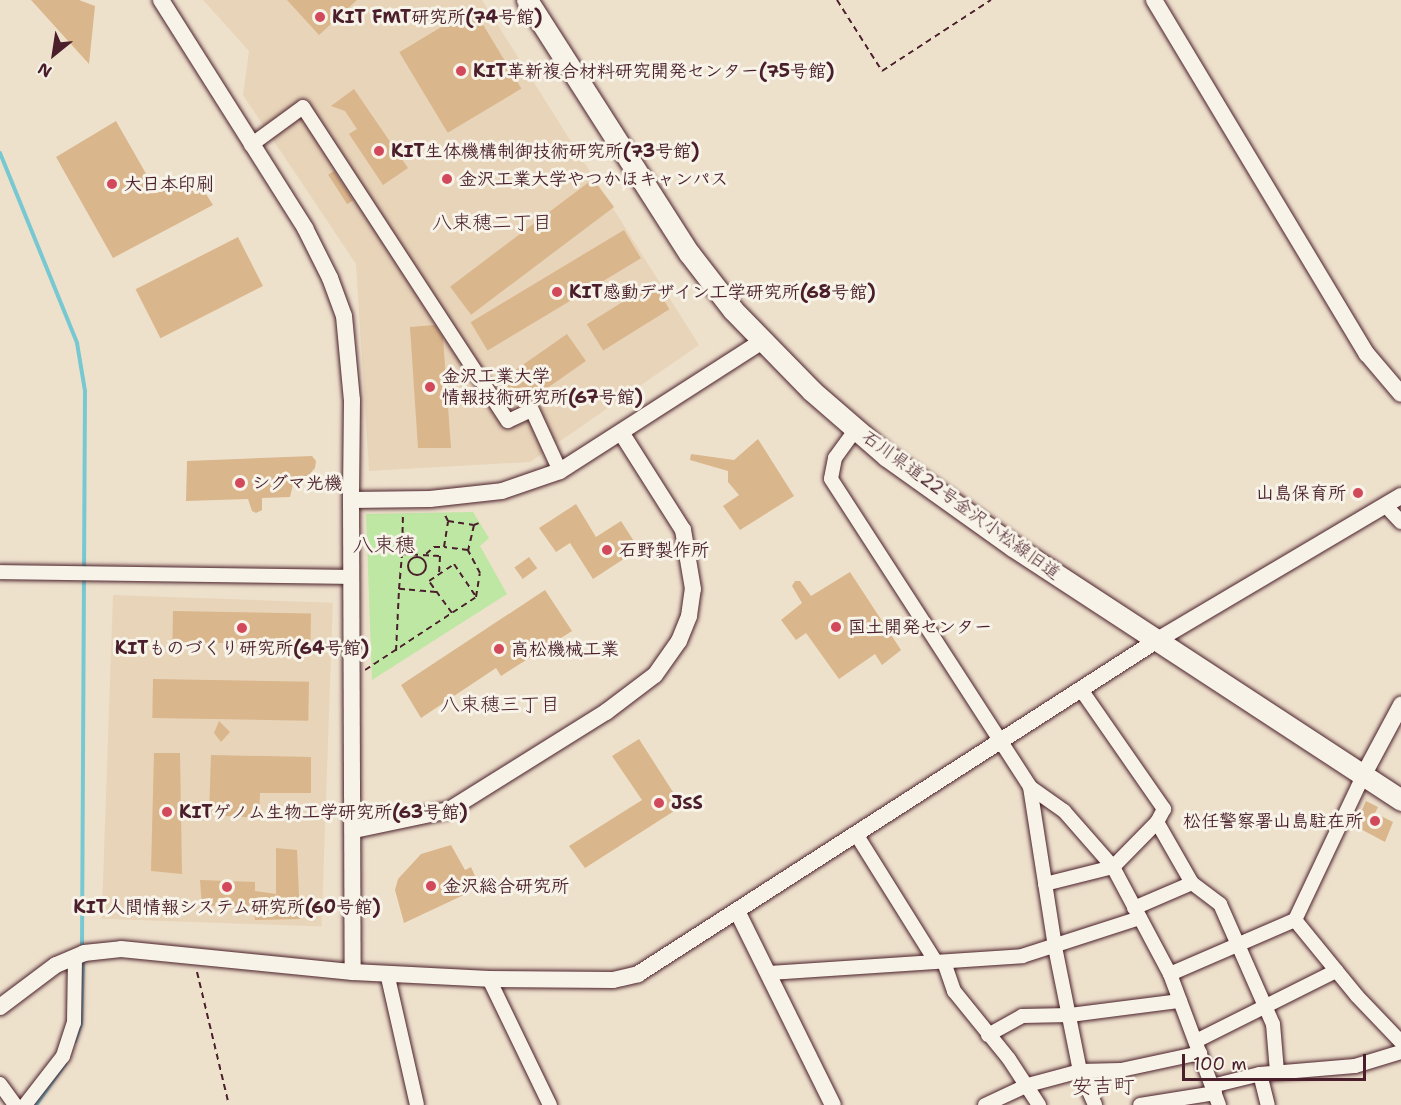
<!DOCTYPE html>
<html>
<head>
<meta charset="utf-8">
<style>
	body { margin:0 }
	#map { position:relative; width:1401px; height:1105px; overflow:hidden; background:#eee1cc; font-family:"Shantell Sans","Klee One",sans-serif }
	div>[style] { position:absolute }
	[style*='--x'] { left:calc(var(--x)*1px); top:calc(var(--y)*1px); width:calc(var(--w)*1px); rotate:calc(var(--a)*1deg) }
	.built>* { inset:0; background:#e8d4b9; transform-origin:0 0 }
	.green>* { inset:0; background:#bde7a3 }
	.stream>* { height:4px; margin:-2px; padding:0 2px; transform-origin:2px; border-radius:2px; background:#78c8d1 }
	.building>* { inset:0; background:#dab68c; transform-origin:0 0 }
	.path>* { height:2px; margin-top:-1px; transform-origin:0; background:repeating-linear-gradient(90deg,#4a1f2b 0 6px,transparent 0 10.5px) }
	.path>.ring { margin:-1px; padding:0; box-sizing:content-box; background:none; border:2px solid #4a1f2b; border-radius:50% }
	.roads { filter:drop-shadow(0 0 2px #4a1f2b) drop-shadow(0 0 2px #4a1f2b) }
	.minor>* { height:14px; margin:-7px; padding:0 7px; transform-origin:7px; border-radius:7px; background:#f7f3e8 }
	.tertiary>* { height:16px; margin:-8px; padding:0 8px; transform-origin:8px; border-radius:8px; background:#f7f3e8 }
	.primary>* { height:21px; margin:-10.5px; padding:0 10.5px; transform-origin:10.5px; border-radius:10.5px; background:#f7f3e8 }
	.dots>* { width:16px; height:16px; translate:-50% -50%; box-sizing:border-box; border:3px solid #f7f3e8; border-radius:50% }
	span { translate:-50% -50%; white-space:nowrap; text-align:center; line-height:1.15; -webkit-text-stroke:6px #f7f3e8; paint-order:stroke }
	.poi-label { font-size:18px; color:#4a1f2b; font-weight:700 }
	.left { translate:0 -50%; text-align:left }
	.right { translate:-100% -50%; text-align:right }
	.street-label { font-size:18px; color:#4a1f2b }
	.neighbourhood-label { font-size:20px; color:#4a1f2b }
	.quarter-label { font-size:21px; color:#4a1f2b }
	.north { position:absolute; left:24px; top:24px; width:60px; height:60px; -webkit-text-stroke:4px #f7f3e8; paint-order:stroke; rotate:210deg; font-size:16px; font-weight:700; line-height:24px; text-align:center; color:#4a1f2b }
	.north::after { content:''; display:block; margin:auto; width:21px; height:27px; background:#4a1f2b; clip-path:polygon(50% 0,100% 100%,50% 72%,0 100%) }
	.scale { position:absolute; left:1182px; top:1054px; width:184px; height:27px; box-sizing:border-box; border:3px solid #4a1f2b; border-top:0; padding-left:8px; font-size:18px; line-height:21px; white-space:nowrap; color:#4a1f2b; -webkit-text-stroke:4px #f7f3e8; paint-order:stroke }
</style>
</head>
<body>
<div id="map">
	<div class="built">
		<div style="clip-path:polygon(203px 0,482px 0,699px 345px,530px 462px,369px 471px,356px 264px,243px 95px,249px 51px)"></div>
		<div style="left:113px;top:595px;width:220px;height:324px;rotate:2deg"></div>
	</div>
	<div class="green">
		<div style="clip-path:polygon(473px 512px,489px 538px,480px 546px,507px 594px,372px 680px,366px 514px)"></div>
	</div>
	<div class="stream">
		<div style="--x:0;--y:153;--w:205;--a:67.9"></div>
		<div style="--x:77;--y:343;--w:49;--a:80.5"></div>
		<div style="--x:85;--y:391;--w:558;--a:90.31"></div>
		<div style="--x:75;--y:1041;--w:18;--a:-71"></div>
		<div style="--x:81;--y:1024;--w:64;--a:-88.2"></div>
		<div style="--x:36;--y:1105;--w:50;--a:-54.7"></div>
	</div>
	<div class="building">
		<div style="clip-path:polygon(31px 0,79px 0,95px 6px,89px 64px)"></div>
		<div style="clip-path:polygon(287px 0,357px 0,319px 35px)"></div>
		<div style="left:473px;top:8px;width:94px;height:86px;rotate:59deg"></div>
		<div style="clip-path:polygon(354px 89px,408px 168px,383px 185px,349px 134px,357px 129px,345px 111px,331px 106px)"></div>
		<div style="clip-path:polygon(116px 121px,157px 193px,194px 175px,213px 205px,113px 258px,56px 157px)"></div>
		<div style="left:334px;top:171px;width:35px;height:7px;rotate:57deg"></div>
		<div style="left:593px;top:179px;width:35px;height:179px;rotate:53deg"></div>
		<div style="left:624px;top:230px;width:33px;height:179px;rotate:59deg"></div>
		<div style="left:238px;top:237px;width:55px;height:115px;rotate:63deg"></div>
		<div style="left:653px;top:283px;width:31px;height:78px;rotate:58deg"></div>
		<div style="clip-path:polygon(435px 325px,443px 338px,451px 448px,418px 448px,410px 327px)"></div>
		<div style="left:567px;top:334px;width:33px;height:79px;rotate:55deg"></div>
		<div style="clip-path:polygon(758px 439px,794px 496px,740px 530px,723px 506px,739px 495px,728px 482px,728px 471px,690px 460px,691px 454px,734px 460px)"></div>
		<div style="clip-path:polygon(312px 456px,316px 461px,315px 468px,308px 476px,295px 476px,290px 497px,262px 498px,262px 510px,256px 513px,252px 511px,248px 499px,186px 501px,187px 461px)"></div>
		<div style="clip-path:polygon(576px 504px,596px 537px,621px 521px,639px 549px,593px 579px,570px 543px,556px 552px,539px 528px)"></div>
		<div style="left:529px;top:557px;width:14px;height:18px;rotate:54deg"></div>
		<div style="clip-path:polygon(850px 572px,901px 650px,882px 665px,875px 654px,839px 679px,806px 633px,796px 640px,781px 620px,802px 603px,792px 586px,795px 581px,800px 581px,811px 596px)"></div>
		<div style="clip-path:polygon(545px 590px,572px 631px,501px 676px,496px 668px,421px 718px,401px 685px)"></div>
		<div style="left:173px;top:611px;width:138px;height:31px;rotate:1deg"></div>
		<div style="left:153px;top:679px;width:156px;height:39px;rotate:1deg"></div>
		<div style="clip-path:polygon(219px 721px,230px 732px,221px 742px,214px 733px)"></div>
		<div style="clip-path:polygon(639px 739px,682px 806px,585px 868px,569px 846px,642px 800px,612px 756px)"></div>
		<div style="clip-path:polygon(154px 753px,180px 753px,182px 874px,151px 871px)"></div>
		<div style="clip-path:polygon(211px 755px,311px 757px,311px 793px,260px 793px,259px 818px,209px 815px)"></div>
		<div style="clip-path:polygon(1366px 801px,1378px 807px,1375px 813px,1393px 822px,1385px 842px,1355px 826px)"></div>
		<div style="clip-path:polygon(451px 845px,465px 870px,471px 867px,475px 876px,464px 882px,468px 893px,404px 923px,395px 890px,398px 879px,421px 854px)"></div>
		<div style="clip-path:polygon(276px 848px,297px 850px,300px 919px,255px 920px,253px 906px,202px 906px,200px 880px,255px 882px,255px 891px,276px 894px)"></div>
	</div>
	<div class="path">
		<div style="--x:837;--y:0;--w:84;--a:57.6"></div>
		<div style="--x:882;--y:71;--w:130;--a:-33.1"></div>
		<div style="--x:448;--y:521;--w:26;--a:9"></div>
		<div style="--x:474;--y:525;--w:26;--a:103"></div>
		<div style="--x:474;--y:525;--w:5;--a:-22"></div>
		<div style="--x:402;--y:554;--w:40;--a:-88.6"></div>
		<div style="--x:426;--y:554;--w:11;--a:-41"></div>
		<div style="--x:434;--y:547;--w:10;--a:0"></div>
		<div class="ring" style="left:408px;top:557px;width:16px;height:16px"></div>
		<div style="--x:436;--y:592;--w:37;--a:-175"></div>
		<div style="--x:399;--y:589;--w:35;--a:-85"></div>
		<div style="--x:402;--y:554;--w:38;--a:3"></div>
		<div style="--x:440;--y:556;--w:19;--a:93"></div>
		<div style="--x:452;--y:613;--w:39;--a:-126"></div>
		<div style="--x:429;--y:581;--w:30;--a:-34"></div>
		<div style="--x:454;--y:564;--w:40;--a:56"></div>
		<div style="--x:396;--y:651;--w:62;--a:-87.2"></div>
		<div style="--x:365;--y:670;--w:133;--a:-33.3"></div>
		<div style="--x:476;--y:597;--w:24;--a:-81"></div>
		<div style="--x:480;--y:573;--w:26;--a:-118"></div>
		<div style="--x:468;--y:550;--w:24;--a:-173"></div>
		<div style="--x:444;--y:547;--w:26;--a:-81"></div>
		<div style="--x:448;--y:521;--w:9;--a:-117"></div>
		<div style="--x:197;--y:972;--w:137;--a:76.5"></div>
	</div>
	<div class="roads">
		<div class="minor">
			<div style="--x:251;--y:145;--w:64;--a:-36.2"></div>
			<div style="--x:303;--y:107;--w:375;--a:56.9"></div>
			<div style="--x:508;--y:421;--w:26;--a:-25"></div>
			<div style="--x:532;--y:410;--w:67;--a:65.3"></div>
			<div style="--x:856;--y:429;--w:36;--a:126"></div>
			<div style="--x:835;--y:458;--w:21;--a:101"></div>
			<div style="--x:831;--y:479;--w:367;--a:57.1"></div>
			<div style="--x:1030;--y:787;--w:42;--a:35.2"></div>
			<div style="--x:1064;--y:811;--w:74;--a:48.8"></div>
			<div style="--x:1113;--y:867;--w:121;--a:62"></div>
			<div style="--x:1170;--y:974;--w:140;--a:69.5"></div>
			<div style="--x:1386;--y:506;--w:22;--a:47"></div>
			<div style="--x:0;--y:572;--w:349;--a:0.8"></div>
			<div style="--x:1082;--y:691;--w:144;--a:55.2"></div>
			<div style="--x:1164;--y:809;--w:15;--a:118"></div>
			<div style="--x:1157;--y:822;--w:70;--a:60.2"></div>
			<div style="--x:1192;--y:883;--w:35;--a:37"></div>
			<div style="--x:1220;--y:904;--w:131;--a:66.2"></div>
			<div style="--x:1273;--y:1024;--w:48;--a:85.2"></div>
			<div style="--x:1030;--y:787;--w:162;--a:81.1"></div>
			<div style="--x:1055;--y:947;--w:126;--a:78.6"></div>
			<div style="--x:1080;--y:1071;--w:37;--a:66"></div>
			<div style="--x:856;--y:834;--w:147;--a:58"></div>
			<div style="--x:1045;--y:884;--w:70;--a:-14"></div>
			<div style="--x:1113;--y:867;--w:63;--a:-45.6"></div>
			<div style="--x:1134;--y:908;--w:63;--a:-23.3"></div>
			<div style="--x:1295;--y:920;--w:98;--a:50.8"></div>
			<div style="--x:1357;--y:996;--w:64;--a:46.3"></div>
			<div style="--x:944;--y:962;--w:31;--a:71"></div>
			<div style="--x:954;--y:991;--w:87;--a:51"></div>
			<div style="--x:1009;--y:1059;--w:55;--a:56.9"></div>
			<div style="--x:387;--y:973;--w:135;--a:77.2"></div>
			<div style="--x:769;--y:973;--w:254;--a:-3.8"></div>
			<div style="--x:1022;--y:956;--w:124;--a:-17.9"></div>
			<div style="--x:1170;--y:974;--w:136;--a:-23.4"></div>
			<div style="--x:1295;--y:920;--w:159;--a:-64.7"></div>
			<div style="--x:489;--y:979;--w:140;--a:64.2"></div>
			<div style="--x:988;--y:1035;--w:39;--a:-29"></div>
			<div style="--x:1022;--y:1016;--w:48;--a:-1.2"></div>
			<div style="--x:1070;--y:1015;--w:111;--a:-7.3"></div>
			<div style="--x:1196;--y:1041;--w:157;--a:-26.6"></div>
			<div style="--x:1260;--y:1074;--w:32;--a:76"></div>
			<div style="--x:0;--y:1084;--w:26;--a:54"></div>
			<div style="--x:1212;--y:1086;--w:49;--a:-14"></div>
			<div style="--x:1260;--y:1074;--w:95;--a:-4.8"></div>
			<div style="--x:1355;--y:1066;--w:48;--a:-16.9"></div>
			<div style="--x:25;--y:1105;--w:62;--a:-52.2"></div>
			<div style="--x:63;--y:1056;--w:35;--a:-72"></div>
			<div style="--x:74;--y:1023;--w:66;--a:-89.1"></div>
			<div style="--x:985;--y:1105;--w:47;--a:-24.9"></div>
			<div style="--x:1028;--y:1085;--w:54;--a:-15.1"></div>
			<div style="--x:1080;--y:1071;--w:41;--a:-1.4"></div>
			<div style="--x:1121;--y:1070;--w:81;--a:-12.1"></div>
			<div style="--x:1140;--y:1105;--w:76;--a:-9.1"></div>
		</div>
		<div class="tertiary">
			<div style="--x:161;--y:0;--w:270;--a:57.7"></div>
			<div style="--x:305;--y:228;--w:56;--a:63.4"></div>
			<div style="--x:330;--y:278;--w:40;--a:69.8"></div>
			<div style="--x:344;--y:316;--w:84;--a:84.6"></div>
			<div style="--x:352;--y:400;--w:100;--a:90.6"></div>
			<div style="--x:351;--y:500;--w:79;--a:-0.7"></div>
			<div style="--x:430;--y:499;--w:72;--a:-6.3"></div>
			<div style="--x:502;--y:491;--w:61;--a:-19"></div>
			<div style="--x:560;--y:471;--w:239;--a:-32.7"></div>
			<div style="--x:1154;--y:0;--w:413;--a:59"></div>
			<div style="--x:1367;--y:354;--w:52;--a:49.6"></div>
			<div style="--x:351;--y:500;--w:472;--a:89.8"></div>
			<div style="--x:1363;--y:776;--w:81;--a:-61.8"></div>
			<div style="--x:354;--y:830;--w:97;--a:-11.9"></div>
			<div style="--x:449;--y:810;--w:185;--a:-32"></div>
			<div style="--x:606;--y:712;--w:61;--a:-37.1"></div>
			<div style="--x:655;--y:675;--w:42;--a:-54.8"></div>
			<div style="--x:679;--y:641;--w:27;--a:-68"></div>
			<div style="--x:689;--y:616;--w:27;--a:-82"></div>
			<div style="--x:693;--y:589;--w:60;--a:-99.6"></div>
			<div style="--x:683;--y:530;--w:114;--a:-122.4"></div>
			<div style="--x:737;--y:911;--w:216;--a:63.7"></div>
			<div style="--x:0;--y:1007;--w:70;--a:-36.9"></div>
			<div style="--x:56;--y:965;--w:30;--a:-23"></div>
			<div style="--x:84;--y:953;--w:37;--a:-6"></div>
			<div style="--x:121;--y:949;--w:233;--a:5.7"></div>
			<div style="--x:353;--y:972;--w:136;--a:2.9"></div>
			<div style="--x:489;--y:979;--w:124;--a:0.5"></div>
			<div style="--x:613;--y:980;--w:26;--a:-13"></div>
			<div style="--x:638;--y:974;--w:619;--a:-32.74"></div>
			<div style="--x:1159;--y:639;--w:281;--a:-30.6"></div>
		</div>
		<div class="primary">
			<div style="--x:527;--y:0;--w:300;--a:57.4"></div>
			<div style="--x:689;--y:253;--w:72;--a:52.3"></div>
			<div style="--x:733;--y:310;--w:113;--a:45.7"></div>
			<div style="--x:812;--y:391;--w:99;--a:40.9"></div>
			<div style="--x:887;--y:456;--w:155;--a:35.5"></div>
			<div style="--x:1013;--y:546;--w:464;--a:33.2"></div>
		</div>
	</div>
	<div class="dots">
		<div style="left:320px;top:17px;background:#d1495b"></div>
		<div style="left:461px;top:71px;background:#d1495b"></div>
		<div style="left:379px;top:151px;background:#d1495b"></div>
		<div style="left:447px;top:179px;background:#d1495b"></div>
		<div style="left:112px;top:184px;background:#d1495b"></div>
		<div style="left:557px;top:292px;background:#d1495b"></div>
		<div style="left:430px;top:387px;background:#d1495b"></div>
		<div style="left:240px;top:483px;background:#d1495b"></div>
		<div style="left:1358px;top:493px;background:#d1495b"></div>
		<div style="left:607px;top:550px;background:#d1495b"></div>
		<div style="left:836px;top:627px;background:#d1495b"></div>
		<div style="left:242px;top:628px;background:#d1495b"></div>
		<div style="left:499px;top:649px;background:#d1495b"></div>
		<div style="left:659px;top:803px;background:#d1495b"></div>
		<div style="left:167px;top:812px;background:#d1495b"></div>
		<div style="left:1375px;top:821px;background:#d1495b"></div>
		<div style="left:431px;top:886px;background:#d1495b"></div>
		<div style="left:227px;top:887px;background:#d1495b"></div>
	</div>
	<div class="poi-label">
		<span class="left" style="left:332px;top:17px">KIT FMT研究所(74号館)</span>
		<span class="left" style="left:473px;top:71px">KIT革新複合材料研究開発センター(75号館)</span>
		<span class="left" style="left:391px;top:151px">KIT生体機構制御技術研究所(73号館)</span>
		<span class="left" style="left:459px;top:179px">金沢工業大学やつかほキャンパス</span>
		<span class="left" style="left:124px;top:184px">大日本印刷</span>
		<span class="left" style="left:569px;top:292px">KIT感動デザイン工学研究所(68号館)</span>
		<span class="left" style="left:442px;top:387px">金沢工業大学<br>情報技術研究所(67号館)</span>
		<span class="left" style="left:252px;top:483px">シグマ光機</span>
		<span class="right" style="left:1346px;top:493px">山島保育所</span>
		<span class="left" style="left:619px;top:550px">石野製作所</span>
		<span class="left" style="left:848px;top:627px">国土開発センター</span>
		<span style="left:242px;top:648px">KITものづくり研究所(64号館)</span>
		<span class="left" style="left:511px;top:649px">高松機械工業</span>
		<span class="left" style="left:671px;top:803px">JSS</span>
		<span class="left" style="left:179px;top:812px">KITゲノム生物工学研究所(63号館)</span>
		<span class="right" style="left:1363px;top:821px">松任警察署山島駐在所</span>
		<span class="left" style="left:443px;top:886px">金沢総合研究所</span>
		<span style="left:227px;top:907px">KIT人間情報システム研究所(60号館)</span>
	</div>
	<div class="street-label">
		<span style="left:961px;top:505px;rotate:36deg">石川県道22号金沢小松線旧道</span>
	</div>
	<div class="neighbourhood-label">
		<span style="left:492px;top:222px">八束穂二丁目</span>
		<span style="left:500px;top:704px">八束穂三丁目</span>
	</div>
	<div class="quarter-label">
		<span style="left:384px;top:545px">八束穂</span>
		<span style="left:1103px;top:1086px">安吉町</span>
	</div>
	<div class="north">N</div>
	<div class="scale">100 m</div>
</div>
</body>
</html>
